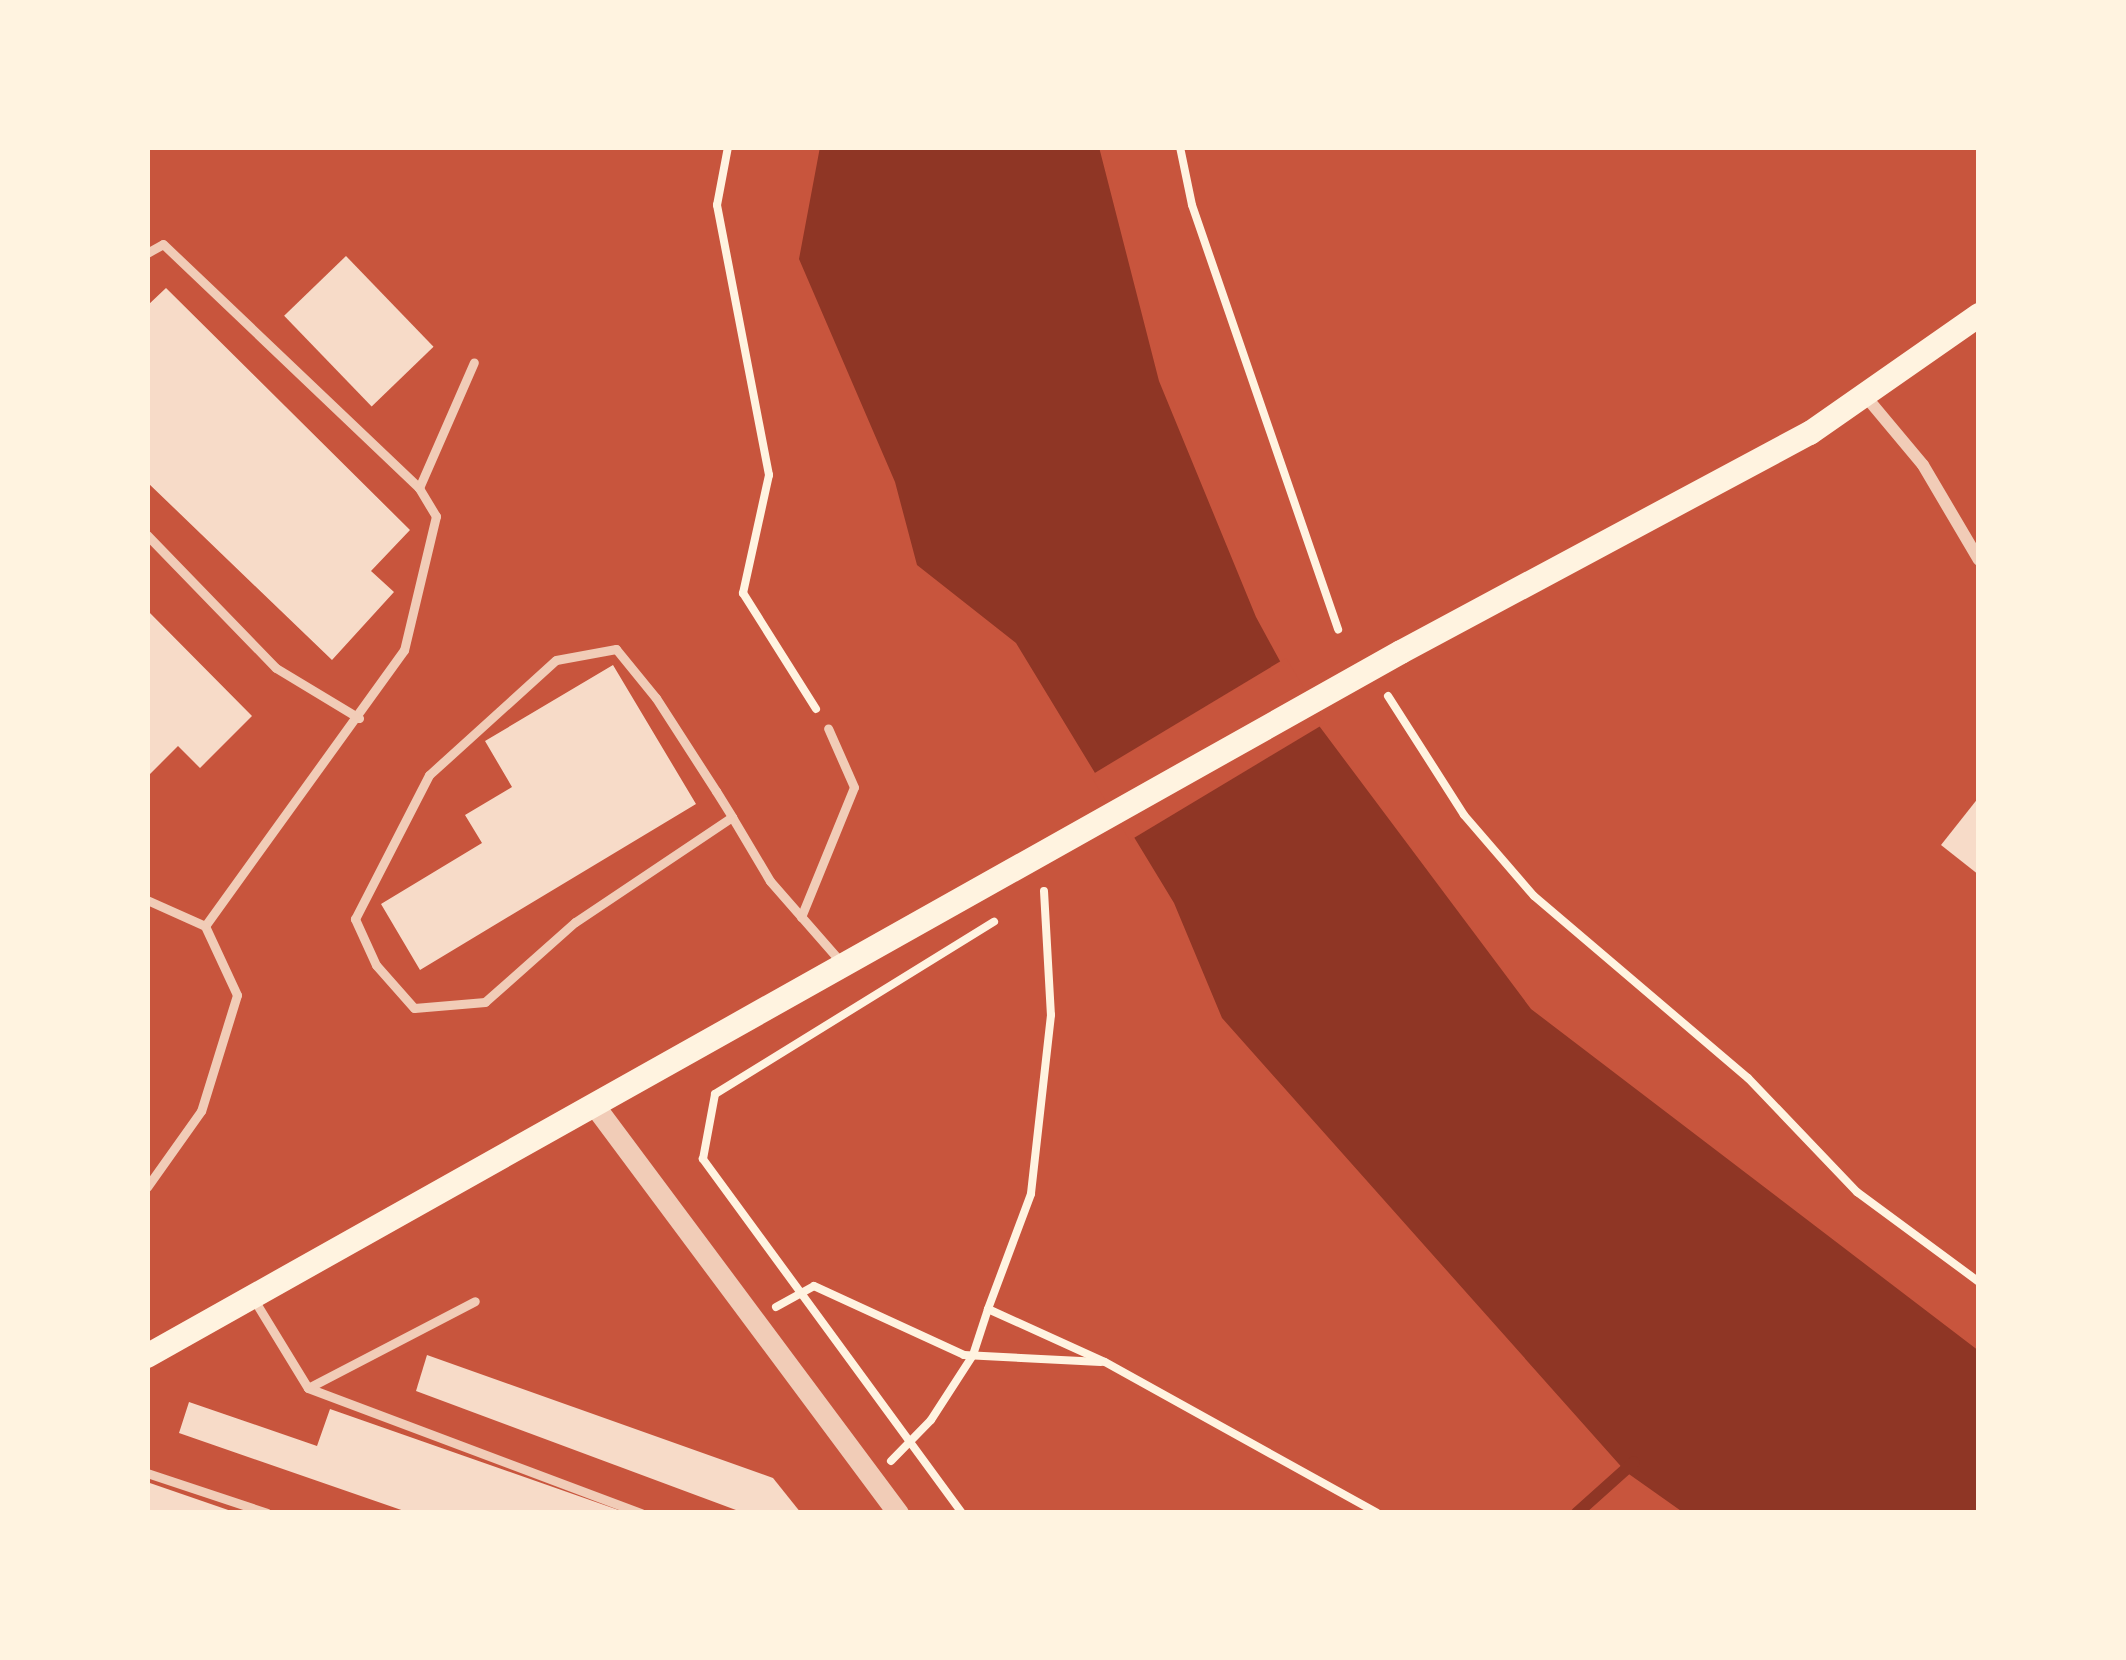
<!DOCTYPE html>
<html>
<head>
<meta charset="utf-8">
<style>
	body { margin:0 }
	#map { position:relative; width:2126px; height:1660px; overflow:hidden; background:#c8553d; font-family:"Exo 2",sans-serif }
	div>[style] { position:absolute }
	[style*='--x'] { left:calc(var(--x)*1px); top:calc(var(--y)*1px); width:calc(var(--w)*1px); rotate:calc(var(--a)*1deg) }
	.water>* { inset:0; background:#8f3625 }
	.pier>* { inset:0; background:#c8553d; transform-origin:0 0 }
	.stream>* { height:12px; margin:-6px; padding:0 6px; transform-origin:6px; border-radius:6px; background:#8f3625 }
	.building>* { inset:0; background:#f7dbc8; transform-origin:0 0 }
	.path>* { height:8px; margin:-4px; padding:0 4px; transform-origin:4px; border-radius:4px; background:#fff3e0 }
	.service>* { height:9px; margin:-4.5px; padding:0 4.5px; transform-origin:4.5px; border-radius:4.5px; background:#f1ccb7 }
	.minor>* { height:12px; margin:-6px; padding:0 6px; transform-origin:6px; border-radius:6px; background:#f1ccb7 }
	.tertiary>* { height:21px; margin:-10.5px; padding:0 10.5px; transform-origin:10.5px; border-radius:10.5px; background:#f1ccb7 }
	.secondary>* { height:24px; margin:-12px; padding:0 12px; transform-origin:12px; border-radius:12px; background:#fff3e0 }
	span { translate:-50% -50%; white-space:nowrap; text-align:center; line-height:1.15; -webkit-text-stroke:9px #fff3e0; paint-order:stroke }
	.frame { position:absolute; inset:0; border:150px solid #fff3e0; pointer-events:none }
</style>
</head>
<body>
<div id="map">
	<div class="water">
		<div style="clip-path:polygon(820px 147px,1099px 147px,1159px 381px,1256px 617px,1305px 707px,1531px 1009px,1979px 1351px,1979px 1513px,1684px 1513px,1626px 1472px,1222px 1018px,1174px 903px,1016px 643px,917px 565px,895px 482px,799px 259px)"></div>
	</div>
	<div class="pier">
		<div style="left:1286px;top:658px;width:76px;height:228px;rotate:59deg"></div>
	</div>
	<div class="stream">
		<div style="--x:1577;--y:1513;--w:76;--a:-41.8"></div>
	</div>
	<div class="building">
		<div style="left:346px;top:256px;width:126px;height:86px;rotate:46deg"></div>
		<div style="clip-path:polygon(166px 288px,410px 530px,371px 571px,394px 592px,332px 660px,147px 482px,147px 306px)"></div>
		<div style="clip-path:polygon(147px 610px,252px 716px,200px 768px,178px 746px,147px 777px)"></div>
		<div style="clip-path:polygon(613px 665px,696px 804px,420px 970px,381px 904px,482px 843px,465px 815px,512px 787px,485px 741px)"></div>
		<div style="clip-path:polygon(1979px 797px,1979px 875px,1941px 845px)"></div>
		<div style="clip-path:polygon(427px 1355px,773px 1478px,801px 1513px,744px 1513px,416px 1391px)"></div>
		<div style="clip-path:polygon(189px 1402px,317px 1446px,330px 1409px,627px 1513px,410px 1513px,179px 1433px)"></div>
		<div style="clip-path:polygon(147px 1482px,234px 1512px,234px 1513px,147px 1513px)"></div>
	</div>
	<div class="path">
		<div style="--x:728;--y:147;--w:59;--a:100.7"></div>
		<div style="--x:717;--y:205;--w:275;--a:79.1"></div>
		<div style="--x:769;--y:475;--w:121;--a:102.4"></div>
		<div style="--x:743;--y:593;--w:137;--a:57.8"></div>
		<div style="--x:1180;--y:147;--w:59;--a:78.3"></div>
		<div style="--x:1192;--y:205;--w:449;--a:71"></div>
		<div style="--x:1388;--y:696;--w:141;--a:57.4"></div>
		<div style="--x:1464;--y:815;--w:107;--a:49.2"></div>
		<div style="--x:1534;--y:896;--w:281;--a:40.4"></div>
		<div style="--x:1748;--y:1078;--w:158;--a:46.3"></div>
		<div style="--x:1857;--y:1192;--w:152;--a:36.4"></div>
		<div style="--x:1044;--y:891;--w:124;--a:86.8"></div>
		<div style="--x:1051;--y:1015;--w:180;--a:96.4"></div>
		<div style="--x:1031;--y:1194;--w:123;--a:110.5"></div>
		<div style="--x:988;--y:1309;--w:128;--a:24.4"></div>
		<div style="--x:1105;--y:1362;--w:311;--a:29"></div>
		<div style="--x:776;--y:1307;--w:43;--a:-28.9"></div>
		<div style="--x:814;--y:1286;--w:165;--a:24.7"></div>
		<div style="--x:964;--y:1355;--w:137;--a:2.9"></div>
		<div style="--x:891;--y:1461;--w:57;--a:-45.7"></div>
		<div style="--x:931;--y:1420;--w:77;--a:-57.1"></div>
		<div style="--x:973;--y:1355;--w:48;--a:-71.9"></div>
		<div style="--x:962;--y:1513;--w:439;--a:-126.2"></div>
		<div style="--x:703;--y:1159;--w:66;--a:-79.5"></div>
		<div style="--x:715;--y:1094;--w:328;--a:-31.7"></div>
	</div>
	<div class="service">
		<div style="--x:147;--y:253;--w:18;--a:-29"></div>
		<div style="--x:163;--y:244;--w:354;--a:43.6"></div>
		<div style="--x:419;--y:488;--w:33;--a:59"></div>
		<div style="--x:436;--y:516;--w:138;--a:103.4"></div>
		<div style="--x:404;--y:650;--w:340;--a:125.8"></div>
		<div style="--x:419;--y:488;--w:137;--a:-66.4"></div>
		<div style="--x:147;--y:535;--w:185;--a:45.9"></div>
		<div style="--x:276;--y:668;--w:97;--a:31.1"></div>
		<div style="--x:732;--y:817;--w:189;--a:146.2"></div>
		<div style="--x:575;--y:922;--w:120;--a:138.4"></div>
		<div style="--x:485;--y:1002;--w:71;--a:175.2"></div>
		<div style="--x:414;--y:1008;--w:57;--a:-131.5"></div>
		<div style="--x:376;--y:965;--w:51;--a:-114.5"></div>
		<div style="--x:355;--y:919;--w:162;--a:-62.8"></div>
		<div style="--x:429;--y:775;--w:171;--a:-42.2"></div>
		<div style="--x:556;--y:660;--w:61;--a:-10.4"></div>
		<div style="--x:616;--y:649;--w:63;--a:50.8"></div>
		<div style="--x:656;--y:698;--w:111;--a:57.2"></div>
		<div style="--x:716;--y:791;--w:31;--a:58"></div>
		<div style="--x:732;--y:817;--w:74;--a:59.3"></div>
		<div style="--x:770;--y:881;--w:108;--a:48.8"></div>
		<div style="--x:147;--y:900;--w:64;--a:24.1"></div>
		<div style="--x:205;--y:926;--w:76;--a:65.1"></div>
		<div style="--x:237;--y:995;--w:121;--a:107.2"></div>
		<div style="--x:201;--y:1111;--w:93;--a:125.4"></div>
		<div style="--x:801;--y:917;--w:140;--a:-67.8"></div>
		<div style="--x:854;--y:787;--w:64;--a:-113.8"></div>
		<div style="--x:253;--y:1298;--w:105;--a:58.6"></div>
		<div style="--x:308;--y:1388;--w:356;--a:20.6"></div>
		<div style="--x:308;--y:1388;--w:188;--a:-27.5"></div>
		<div style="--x:147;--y:1473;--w:126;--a:18.4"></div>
	</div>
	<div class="minor">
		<div style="--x:1867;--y:398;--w:87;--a:50.1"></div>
		<div style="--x:1923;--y:465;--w:110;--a:59.5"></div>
	</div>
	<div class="tertiary">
		<div style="--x:594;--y:1105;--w:509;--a:53.31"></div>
	</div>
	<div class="secondary">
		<div style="--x:147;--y:1356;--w:1438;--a:-29.31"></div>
		<div style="--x:1401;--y:652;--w:464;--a:-28.2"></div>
		<div style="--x:1810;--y:433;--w:206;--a:-34.9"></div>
	</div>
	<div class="frame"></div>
</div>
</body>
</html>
